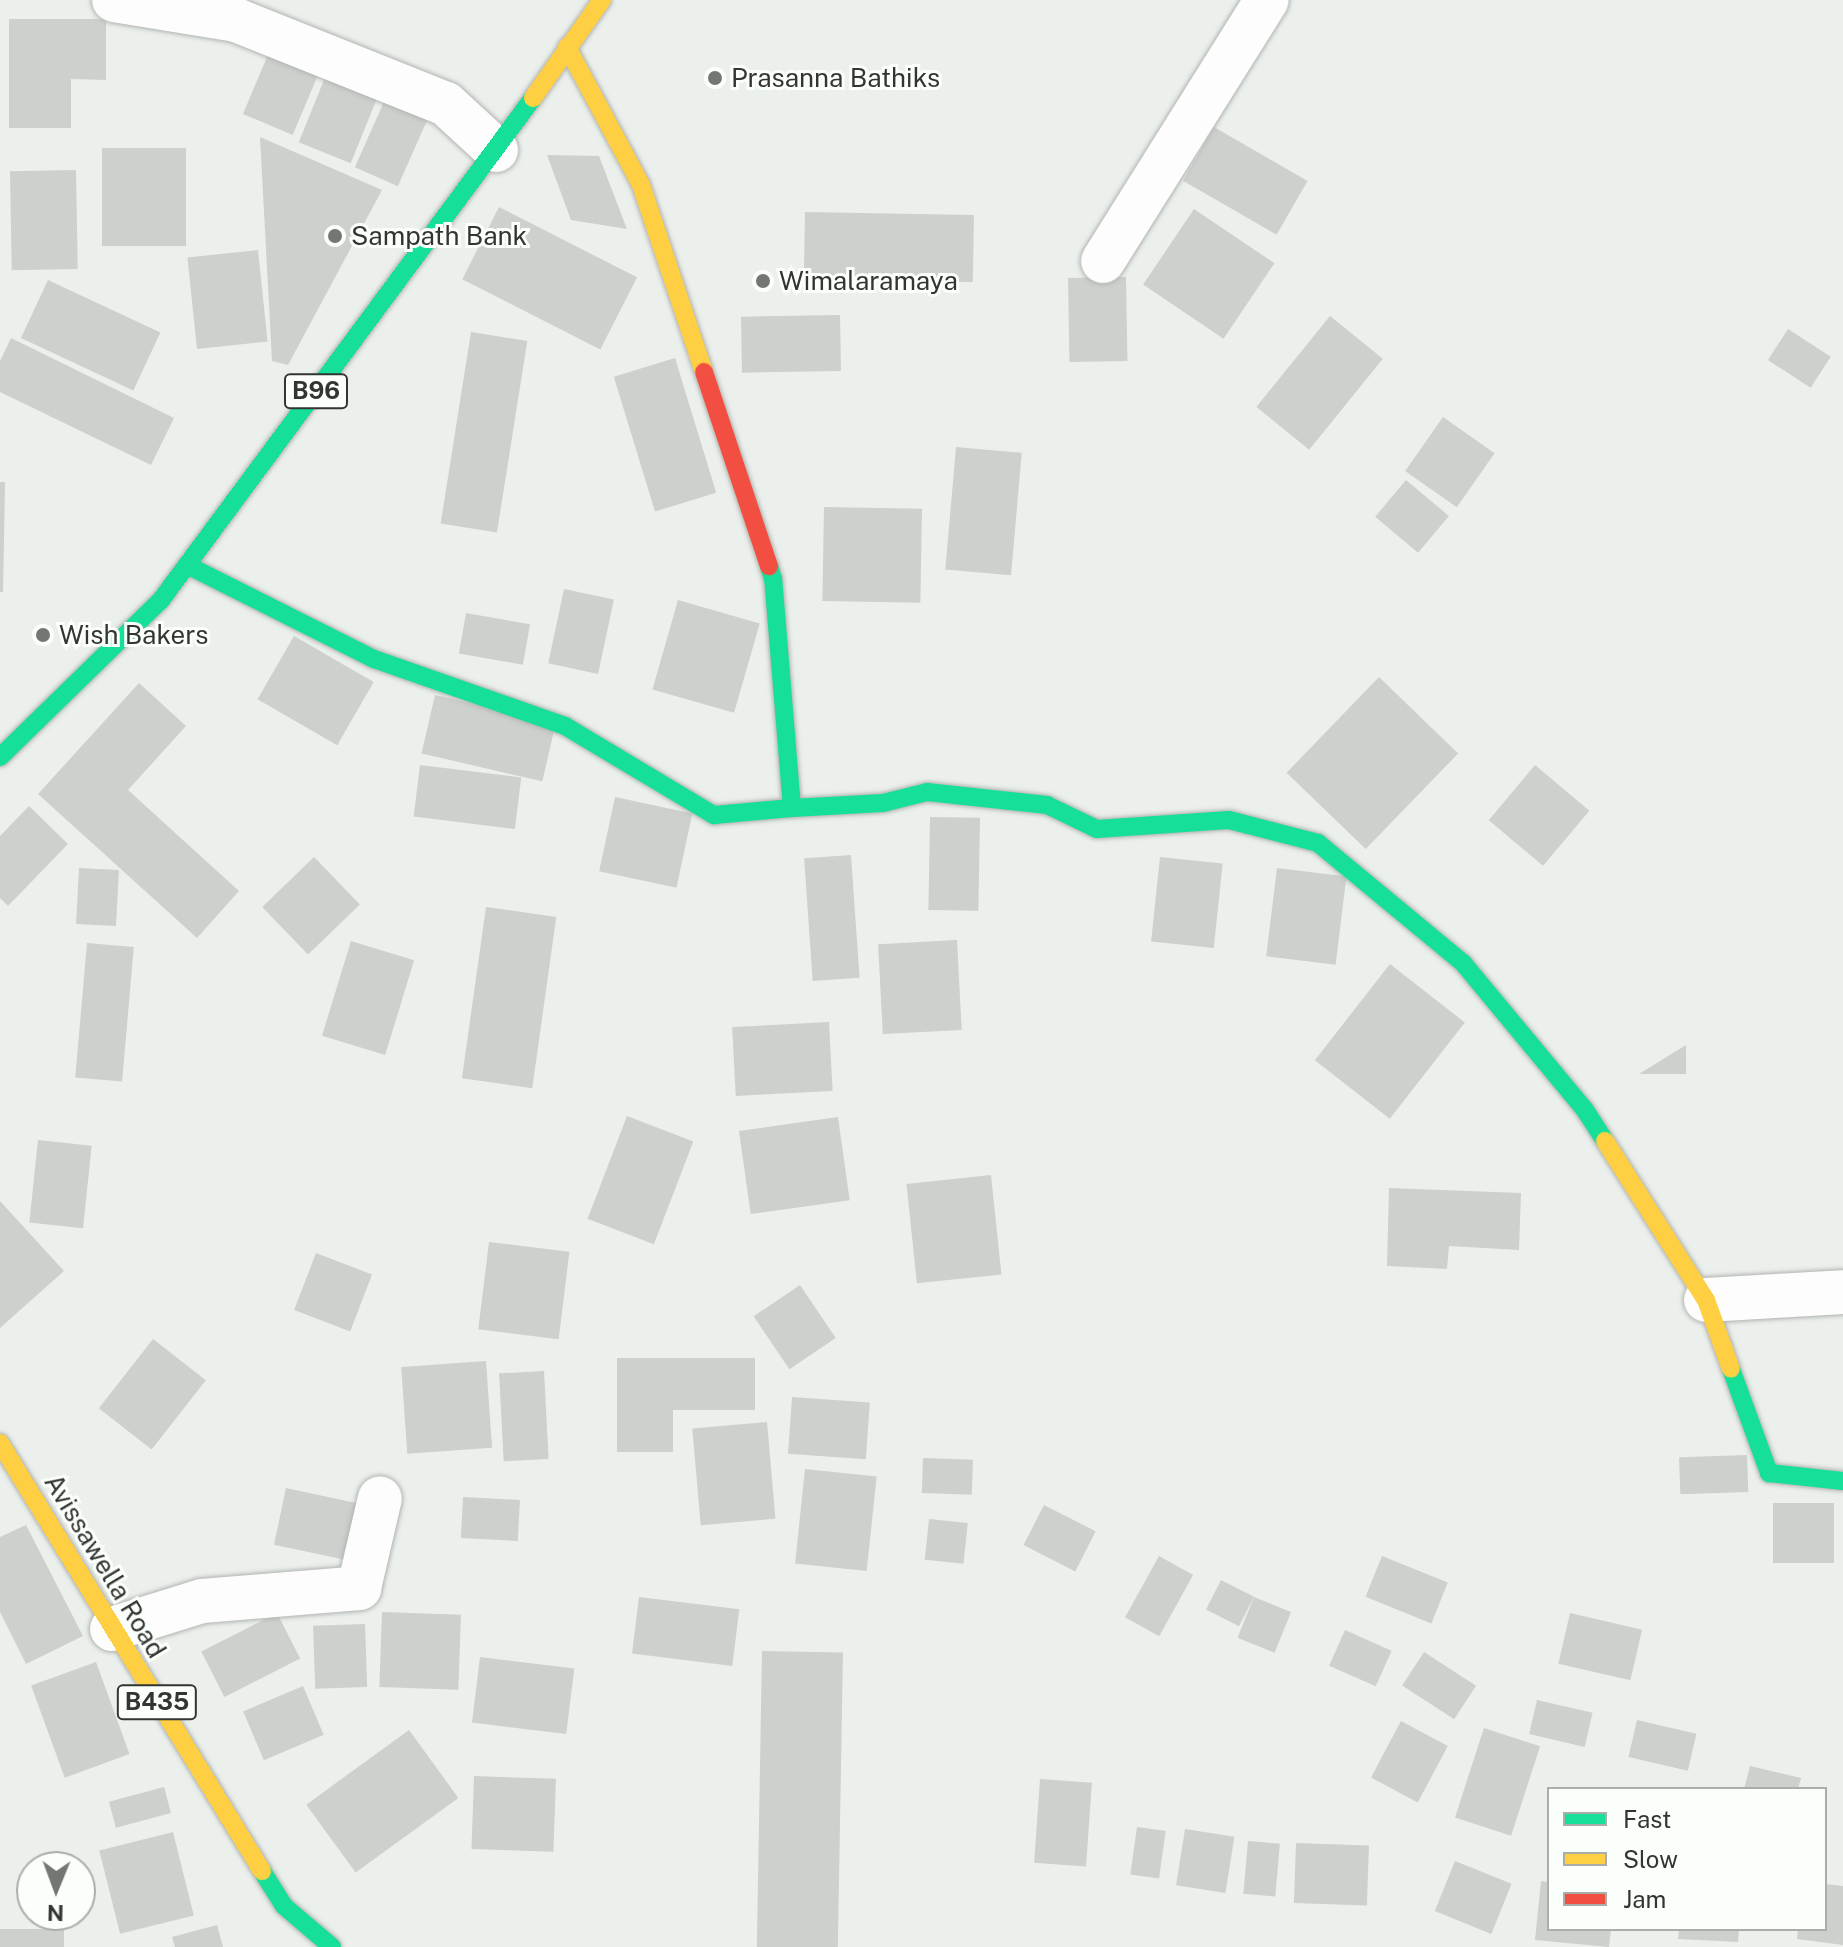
<!DOCTYPE html>
<html>
<head>
<meta charset="utf-8">
<style>
	body { margin:0 }
	#map { position:relative; width:1843px; height:1947px; overflow:hidden; background:#ecf0ec; font-family:"Public Sans",sans-serif }
	div>[style] { position:absolute }
	[style*='--x'] { left:calc(var(--x)*1px); top:calc(var(--y)*1px); width:calc(var(--w)*1px); rotate:calc(var(--a)*1deg) }
	.building>* { inset:0; background:#cdd0cd; transform-origin:0 0 }
	.roads { filter:drop-shadow(0 0 2px #b1b4b1) drop-shadow(0 0 2px #b1b4b1) }
	.street>* { height:44px; margin:-22px; padding:0 22px; transform-origin:22px; border-radius:22px; background:#fcfdfc }
	.fast>* { height:18px; margin:-9px; padding:0 9px; transform-origin:9px; border-radius:9px; background:#16e098 }
	.slow>* { height:18px; margin:-9px; padding:0 9px; transform-origin:9px; border-radius:9px; background:#ffcf43 }
	.jam>* { height:18px; margin:-9px; padding:0 9px; transform-origin:9px; border-radius:9px; background:#f24e42 }
	.dots>* { width:22px; height:22px; translate:-50% -50%; box-sizing:border-box; border:4px solid #fafffb; border-radius:50% }
	span { translate:-50% -50%; white-space:nowrap; text-align:center; line-height:1.15; -webkit-text-stroke:6px #fafffb; paint-order:stroke }
	.shield-label span { padding:2px 6px; background:#fafffb; border:2px solid; border-radius:6px; -webkit-text-stroke-width:0 }
	.shield-label { font-size:24px; color:#323532; font-weight:700 }
	.poi-label { font-size:26px; color:#323532 }
	.left { translate:0 -50%; text-align:left }
	.street-label { font-size:26px; color:#323532 }
	.legend { position:absolute; left:1547px; top:1787px; width:280px; height:144px; box-sizing:border-box; background:#fafffb; border:2px solid #aaaeab; margin:0; padding:10px 14px; list-style:none; font-size:24px; color:#323532 }
	.legend li { display:flex; align-items:center; gap:16px; height:40px }
	.legend b { width:40px; border:2px solid #aaaeab }
	.north { position:absolute; left:16px; top:1851px; width:80px; height:80px; box-sizing:border-box; background:#fafffb; border:2px solid #aaaeab; border-radius:50%; rotate:181deg; font-size:22px; font-weight:700; line-height:32px; text-align:center; color:#323532 }
	.north::after { content:''; display:block; margin:auto; width:28px; height:36px; background:#737673; clip-path:polygon(50% 0,100% 100%,50% 72%,0 100%) }
</style>
</head>
<body>
<div id="map">
	<div class="building">
		<div style="clip-path:polygon(9px 19px,106px 19px,106px 80px,71px 79px,71px 128px,9px 128px)"></div>
		<div style="left:273px;top:43px;width:54px;height:77px;rotate:23deg"></div>
		<div style="left:328px;top:70px;width:56px;height:78px;rotate:22deg"></div>
		<div style="left:387px;top:95px;width:47px;height:79px;rotate:24deg"></div>
		<div style="left:1214px;top:127px;width:108px;height:62px;rotate:30deg"></div>
		<div style="clip-path:polygon(260px 137px,382px 190px,288px 365px,272px 361px)"></div>
		<div style="left:102px;top:148px;width:84px;height:98px"></div>
		<div style="clip-path:polygon(547px 155px,599px 156px,627px 229px,571px 220px)"></div>
		<div style="left:76px;top:170px;width:99px;height:66px;rotate:89deg"></div>
		<div style="left:499px;top:207px;width:155px;height:81px;rotate:27deg"></div>
		<div style="left:1194px;top:209px;width:97px;height:91px;rotate:34deg"></div>
		<div style="left:805px;top:212px;width:169px;height:67px;rotate:1deg"></div>
		<div style="left:258px;top:250px;width:92px;height:71px;rotate:84deg"></div>
		<div style="left:1126px;top:277px;width:84px;height:58px;rotate:89deg"></div>
		<div style="left:48px;top:280px;width:124px;height:64px;rotate:25deg"></div>
		<div style="left:840px;top:315px;width:56px;height:99px;rotate:89deg"></div>
		<div style="left:1330px;top:316px;width:68px;height:117px;rotate:39deg"></div>
		<div style="left:1788px;top:329px;width:51px;height:37px;rotate:33deg"></div>
		<div style="left:471px;top:332px;width:57px;height:194px;rotate:9deg"></div>
		<div style="clip-path:polygon(11px 338px,174px 418px,151px 465px,0 392px,0 361px)"></div>
		<div style="left:675px;top:358px;width:141px;height:64px;rotate:73deg"></div>
		<div style="left:1443px;top:417px;width:63px;height:66px;rotate:35deg"></div>
		<div style="left:956px;top:447px;width:66px;height:123px;rotate:5deg"></div>
		<div style="left:1406px;top:480px;width:56px;height:48px;rotate:40deg"></div>
		<div style="clip-path:polygon(0 482px,5px 482px,3px 592px,0 592px)"></div>
		<div style="left:824px;top:507px;width:98px;height:94px;rotate:1deg"></div>
		<div style="left:564px;top:589px;width:51px;height:76px;rotate:12deg"></div>
		<div style="left:678px;top:600px;width:85px;height:93px;rotate:16deg"></div>
		<div style="left:466px;top:613px;width:65px;height:41px;rotate:10deg"></div>
		<div style="left:294px;top:636px;width:92px;height:73px;rotate:30deg"></div>
		<div style="left:1379px;top:677px;width:110px;height:133px;rotate:44deg"></div>
		<div style="clip-path:polygon(139px 683px,186px 726px,128px 790px,239px 891px,197px 938px,38px 794px)"></div>
		<div style="left:435px;top:695px;width:124px;height:60px;rotate:13deg"></div>
		<div style="left:420px;top:765px;width:102px;height:52px;rotate:7deg"></div>
		<div style="left:1535px;top:765px;width:71px;height:72px;rotate:40deg"></div>
		<div style="left:615px;top:797px;width:79px;height:76px;rotate:12deg"></div>
		<div style="clip-path:polygon(29px 806px,68px 844px,8px 906px,0 898px,0 836px)"></div>
		<div style="left:930px;top:817px;width:50px;height:93px;rotate:1deg"></div>
		<div style="left:851px;top:855px;width:123px;height:47px;rotate:86deg"></div>
		<div style="left:314px;top:857px;width:66px;height:72px;rotate:46deg"></div>
		<div style="left:1160px;top:857px;width:63px;height:85px;rotate:6deg"></div>
		<div style="left:79px;top:868px;width:40px;height:56px;rotate:3deg"></div>
		<div style="left:1277px;top:868px;width:70px;height:89px;rotate:7deg"></div>
		<div style="left:486px;top:907px;width:71px;height:173px;rotate:8deg"></div>
		<div style="left:957px;top:940px;width:90px;height:79px;rotate:87deg"></div>
		<div style="left:351px;top:941px;width:66px;height:99px;rotate:17deg"></div>
		<div style="left:87px;top:943px;width:47px;height:135px;rotate:5deg"></div>
		<div style="left:1390px;top:964px;width:95px;height:122px;rotate:38deg"></div>
		<div style="left:829px;top:1022px;width:69px;height:97px;rotate:87deg"></div>
		<div style="clip-path:polygon(1686px 1045px,1686px 1074px,1639px 1074px)"></div>
		<div style="left:627px;top:1116px;width:71px;height:110px;rotate:21deg"></div>
		<div style="left:838px;top:1117px;width:84px;height:100px;rotate:82deg"></div>
		<div style="left:38px;top:1140px;width:54px;height:83px;rotate:6deg"></div>
		<div style="left:991px;top:1175px;width:100px;height:85px;rotate:84deg"></div>
		<div style="clip-path:polygon(1389px 1188px,1521px 1193px,1519px 1250px,1449px 1246px,1447px 1269px,1387px 1266px)"></div>
		<div style="clip-path:polygon(0 1201px,64px 1271px,0 1328px)"></div>
		<div style="left:489px;top:1242px;width:81px;height:88px;rotate:7deg"></div>
		<div style="left:316px;top:1253px;width:60px;height:61px;rotate:21deg"></div>
		<div style="left:800px;top:1285px;width:64px;height:56px;rotate:56deg"></div>
		<div style="left:153px;top:1339px;width:67px;height:88px;rotate:38deg"></div>
		<div style="clip-path:polygon(617px 1358px,755px 1358px,755px 1410px,673px 1410px,673px 1452px,617px 1452px)"></div>
		<div style="left:486px;top:1361px;width:87px;height:85px;rotate:86deg"></div>
		<div style="left:544px;top:1371px;width:88px;height:45px;rotate:87deg"></div>
		<div style="left:792px;top:1397px;width:78px;height:57px;rotate:4deg"></div>
		<div style="left:767px;top:1422px;width:97px;height:75px;rotate:85deg"></div>
		<div style="left:1747px;top:1455px;width:37px;height:68px;rotate:88deg"></div>
		<div style="left:923px;top:1458px;width:50px;height:35px;rotate:2deg"></div>
		<div style="left:805px;top:1469px;width:72px;height:95px;rotate:6deg"></div>
		<div style="left:286px;top:1488px;width:74px;height:58px;rotate:12deg"></div>
		<div style="left:463px;top:1497px;width:57px;height:41px;rotate:3deg"></div>
		<div style="left:1773px;top:1503px;width:61px;height:60px"></div>
		<div style="left:1044px;top:1505px;width:58px;height:45px;rotate:27deg"></div>
		<div style="left:929px;top:1519px;width:39px;height:41px;rotate:6deg"></div>
		<div style="clip-path:polygon(26px 1525px,83px 1636px,26px 1664px,0 1612px,0 1537px)"></div>
		<div style="left:1159px;top:1556px;width:39px;height:70px;rotate:29deg"></div>
		<div style="left:1382px;top:1556px;width:71px;height:44px;rotate:22deg"></div>
		<div style="left:1221px;top:1580px;width:37px;height:33px;rotate:27deg"></div>
		<div style="left:639px;top:1597px;width:101px;height:57px;rotate:7deg"></div>
		<div style="left:1254px;top:1597px;width:40px;height:44px;rotate:22deg"></div>
		<div style="left:382px;top:1612px;width:79px;height:75px;rotate:2deg"></div>
		<div style="left:277px;top:1613px;width:51px;height:85px;rotate:63deg"></div>
		<div style="left:1570px;top:1613px;width:74px;height:52px;rotate:13deg"></div>
		<div style="left:365px;top:1624px;width:63px;height:52px;rotate:88deg"></div>
		<div style="left:1345px;top:1630px;width:51px;height:39px;rotate:24deg"></div>
		<div style="left:762px;top:1651px;width:81px;height:296px;rotate:1deg"></div>
		<div style="left:1424px;top:1652px;width:62px;height:40px;rotate:33deg"></div>
		<div style="left:480px;top:1657px;width:95px;height:66px;rotate:7deg"></div>
		<div style="left:96px;top:1662px;width:98px;height:69px;rotate:70deg"></div>
		<div style="left:303px;top:1686px;width:53px;height:65px;rotate:67deg"></div>
		<div style="left:1537px;top:1700px;width:57px;height:35px;rotate:13deg"></div>
		<div style="left:1637px;top:1720px;width:61px;height:38px;rotate:13deg"></div>
		<div style="left:1401px;top:1721px;width:53px;height:64px;rotate:28deg"></div>
		<div style="left:1484px;top:1728px;width:59px;height:94px;rotate:18deg"></div>
		<div style="left:409px;top:1730px;width:84px;height:127px;rotate:54deg"></div>
		<div style="clip-path:polygon(1750px 1766px,1801px 1778px,1798px 1789px,1744px 1789px)"></div>
		<div style="left:474px;top:1776px;width:82px;height:73px;rotate:2deg"></div>
		<div style="left:1040px;top:1779px;width:52px;height:84px;rotate:4deg"></div>
		<div style="left:164px;top:1787px;width:27px;height:57px;rotate:75deg"></div>
		<div style="left:1137px;top:1827px;width:29px;height:48px;rotate:8deg"></div>
		<div style="left:1185px;top:1829px;width:50px;height:57px;rotate:9deg"></div>
		<div style="left:173px;top:1832px;width:86px;height:76px;rotate:76deg"></div>
		<div style="left:1248px;top:1841px;width:32px;height:53px;rotate:5deg"></div>
		<div style="left:1296px;top:1843px;width:73px;height:60px;rotate:2deg"></div>
		<div style="left:1455px;top:1861px;width:61px;height:54px;rotate:22deg"></div>
		<div style="clip-path:polygon(1541px 1881px,1549px 1882px,1549px 1929px,1611px 1929px,1609px 1947px,1535px 1940px)"></div>
		<div style="clip-path:polygon(1825px 1884px,1843px 1886px,1843px 1945px,1797px 1939px,1798px 1929px,1825px 1929px)"></div>
		<div style="clip-path:polygon(217px 1925px,223px 1947px,175px 1947px,172px 1937px)"></div>
		<div style="left:64px;top:1929px;width:18px;height:64px;rotate:90deg"></div>
		<div style="clip-path:polygon(1679px 1929px,1739px 1929px,1738px 1942px,1678px 1939px)"></div>
	</div>
	<div class="roads">
		<div class="street">
			<div style="--x:114;--y:0;--w:124;--a:9.3"></div>
			<div style="--x:236;--y:20;--w:226;--a:21.8"></div>
			<div style="--x:446;--y:104;--w:68;--a:42.6"></div>
			<div style="--x:1103;--y:261;--w:308;--a:-57.9"></div>
			<div style="--x:1706;--y:1300;--w:137;--a:-3.3"></div>
			<div style="--x:112;--y:1629;--w:94;--a:-17.3"></div>
			<div style="--x:202;--y:1601;--w:158;--a:-4.7"></div>
			<div style="--x:359;--y:1588;--w:92;--a:-76.9"></div>
		</div>
		<div class="fast">
			<div style="--x:187;--y:565;--w:209;--a:26.7"></div>
			<div style="--x:374;--y:659;--w:202;--a:19.3"></div>
			<div style="--x:565;--y:726;--w:174;--a:30.9"></div>
			<div style="--x:714;--y:815;--w:78;--a:-5.1"></div>
			<div style="--x:792;--y:808;--w:230;--a:-94.7"></div>
			<div style="--x:773;--y:579;--w:14;--a:-107"></div>
			<div style="--x:0;--y:757;--w:225;--a:-44.3"></div>
			<div style="--x:161;--y:600;--w:625;--a:-53.46"></div>
			<div style="--x:792;--y:808;--w:91;--a:-3.1"></div>
			<div style="--x:883;--y:803;--w:45;--a:-14"></div>
			<div style="--x:927;--y:792;--w:121;--a:6.2"></div>
			<div style="--x:1047;--y:805;--w:55;--a:25.6"></div>
			<div style="--x:1097;--y:829;--w:132;--a:-3.9"></div>
			<div style="--x:1229;--y:820;--w:92;--a:14.5"></div>
			<div style="--x:1318;--y:843;--w:188;--a:39.6"></div>
			<div style="--x:1463;--y:963;--w:191;--a:50.3"></div>
			<div style="--x:1585;--y:1110;--w:37;--a:57"></div>
			<div style="--x:1731;--y:1369;--w:111;--a:69.9"></div>
			<div style="--x:1769;--y:1473;--w:74;--a:6.2"></div>
			<div style="--x:262;--y:1871;--w:41;--a:57.8"></div>
			<div style="--x:284;--y:1906;--w:63;--a:40.5"></div>
		</div>
		<div class="slow">
			<div style="--x:567;--y:47;--w:157;--a:61.8"></div>
			<div style="--x:641;--y:185;--w:197;--a:71.4"></div>
			<div style="--x:533;--y:98;--w:120;--a:-54.9"></div>
			<div style="--x:1605;--y:1141;--w:188;--a:57.6"></div>
			<div style="--x:1706;--y:1300;--w:73;--a:70.1"></div>
			<div style="--x:0;--y:1443;--w:502;--a:58.53"></div>
		</div>
		<div class="jam">
			<div style="--x:704;--y:372;--w:205;--a:71.5"></div>
		</div>
	</div>
	<div class="dots">
		<div style="left:715px;top:78px;background:#737673"></div>
		<div style="left:335px;top:236px;background:#737673"></div>
		<div style="left:763px;top:281px;background:#737673"></div>
		<div style="left:43px;top:635px;background:#737673"></div>
	</div>
	<div class="shield-label">
		<span style="left:316px;top:391px">B96</span>
		<span style="left:157px;top:1702px">B435</span>
	</div>
	<div class="poi-label">
		<span class="left" style="left:731px;top:78px">Prasanna Bathiks</span>
		<span class="left" style="left:351px;top:236px">Sampath Bank</span>
		<span class="left" style="left:779px;top:281px">Wimalaramaya</span>
		<span class="left" style="left:59px;top:635px">Wish Bakers</span>
	</div>
	<div class="street-label">
		<span style="left:105px;top:1566px;rotate:59deg">Avissawella Road</span>
	</div>
	<ul class="legend">
	<li><b style="height:10px;background:#16e098"></b>Fast</li>
	<li><b style="height:10px;background:#ffcf43"></b>Slow</li>
	<li><b style="height:10px;background:#f24e42"></b>Jam</li>
	</ul>
	<div class="north">N</div>
</div>
</body>
</html>
